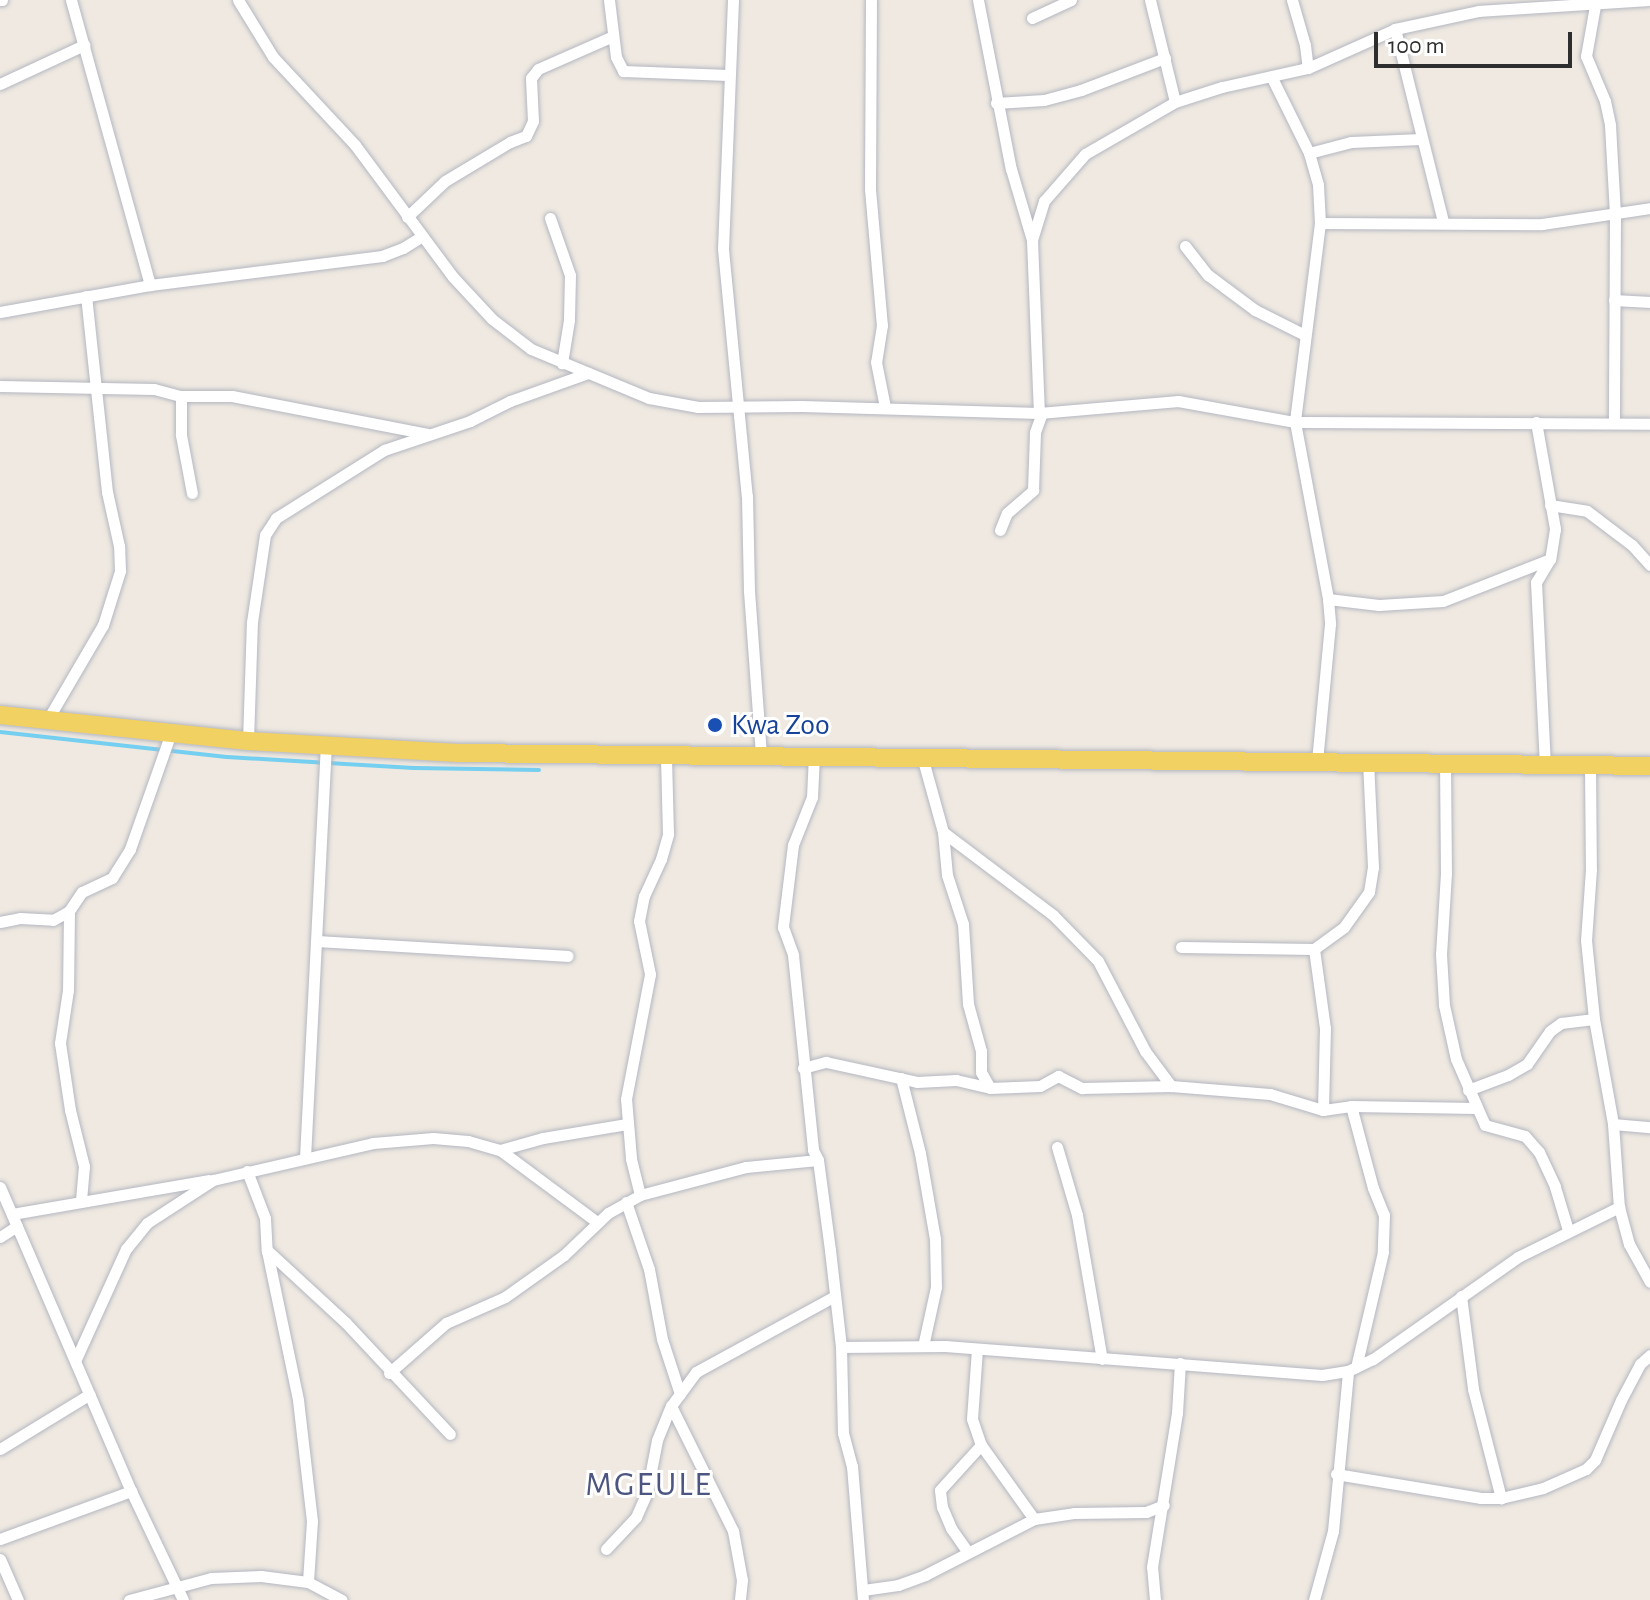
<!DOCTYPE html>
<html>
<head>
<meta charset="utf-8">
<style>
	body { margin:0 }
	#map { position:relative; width:1650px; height:1600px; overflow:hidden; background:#efe9e1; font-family:"Alegreya Sans",sans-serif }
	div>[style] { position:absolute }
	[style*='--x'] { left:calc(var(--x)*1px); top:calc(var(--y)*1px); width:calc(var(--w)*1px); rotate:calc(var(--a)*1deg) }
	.stream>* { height:4px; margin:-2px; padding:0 2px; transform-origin:2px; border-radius:2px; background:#75cff0 }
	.roads { filter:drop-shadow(0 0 2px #b4b7c1) drop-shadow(0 0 2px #b4b7c1) }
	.minor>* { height:11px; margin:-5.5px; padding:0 5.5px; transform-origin:5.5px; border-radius:5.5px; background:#fff }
	.primary>* { height:18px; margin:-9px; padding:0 9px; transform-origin:9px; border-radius:9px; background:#f2d163 }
	.dots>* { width:22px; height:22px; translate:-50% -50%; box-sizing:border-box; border:4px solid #fff; border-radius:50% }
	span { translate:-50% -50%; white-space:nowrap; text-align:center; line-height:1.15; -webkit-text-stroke:6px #fff; paint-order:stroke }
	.transit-label { font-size:30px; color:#164399 }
	.left { translate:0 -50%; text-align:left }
	.quarter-label { font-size:34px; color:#4d5680; letter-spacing:2px }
	.scale { position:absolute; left:1374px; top:32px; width:198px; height:36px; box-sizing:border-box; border:4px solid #2e2e2e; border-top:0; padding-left:10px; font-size:24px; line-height:28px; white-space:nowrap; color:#2e2e2e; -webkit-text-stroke:6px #fff; paint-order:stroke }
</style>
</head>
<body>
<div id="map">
	<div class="stream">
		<div style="--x:0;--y:732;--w:228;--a:6.3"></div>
		<div style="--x:227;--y:757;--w:187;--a:3.4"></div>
		<div style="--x:414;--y:768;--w:125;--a:0.9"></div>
	</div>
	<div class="roads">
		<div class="minor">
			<div style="--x:0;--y:0;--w:2;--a:0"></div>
			<div style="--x:71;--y:0;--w:296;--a:74.5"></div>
			<div style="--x:238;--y:0;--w:67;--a:58.4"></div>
			<div style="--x:273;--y:57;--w:120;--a:47"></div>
			<div style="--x:355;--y:145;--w:164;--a:53.4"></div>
			<div style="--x:453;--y:277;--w:57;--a:47.1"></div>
			<div style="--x:492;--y:319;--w:49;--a:37.6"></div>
			<div style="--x:531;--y:349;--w:128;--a:22.6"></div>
			<div style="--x:649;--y:398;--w:50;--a:10.4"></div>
			<div style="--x:698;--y:407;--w:104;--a:-0.6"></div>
			<div style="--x:802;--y:406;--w:237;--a:1.7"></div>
			<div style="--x:1039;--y:413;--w:140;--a:-4.9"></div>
			<div style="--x:1178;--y:401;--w:119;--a:10.2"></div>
			<div style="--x:1295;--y:422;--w:355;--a:0.3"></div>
			<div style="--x:609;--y:0;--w:57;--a:83"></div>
			<div style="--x:616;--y:57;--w:16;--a:63"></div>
			<div style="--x:623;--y:71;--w:105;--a:2.2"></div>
			<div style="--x:733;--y:0;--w:249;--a:92.3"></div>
			<div style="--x:723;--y:249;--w:248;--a:84.5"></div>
			<div style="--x:747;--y:496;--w:95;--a:88.8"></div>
			<div style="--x:749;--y:591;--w:165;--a:85.8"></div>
			<div style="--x:871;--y:0;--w:189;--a:90.3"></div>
			<div style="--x:870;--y:189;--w:137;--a:85"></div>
			<div style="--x:882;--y:325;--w:37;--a:99"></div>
			<div style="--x:876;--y:362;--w:46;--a:78.7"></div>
			<div style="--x:978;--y:0;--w:172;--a:79"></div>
			<div style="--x:1011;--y:169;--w:74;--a:73.5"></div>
			<div style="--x:1032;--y:240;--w:173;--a:87.7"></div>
			<div style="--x:1150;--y:0;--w:105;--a:76.2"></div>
			<div style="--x:1292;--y:0;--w:47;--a:73.9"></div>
			<div style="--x:1305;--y:45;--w:23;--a:83"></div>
			<div style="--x:1596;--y:0;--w:57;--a:100.1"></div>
			<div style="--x:1586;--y:56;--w:49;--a:67.1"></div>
			<div style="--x:1605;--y:101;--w:25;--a:78"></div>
			<div style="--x:1610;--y:125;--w:89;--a:86.8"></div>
			<div style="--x:1615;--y:214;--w:209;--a:90.3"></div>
			<div style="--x:1032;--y:18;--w:43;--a:-24.8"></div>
			<div style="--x:1395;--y:29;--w:198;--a:76"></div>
			<div style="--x:1272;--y:78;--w:84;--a:63.7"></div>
			<div style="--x:1309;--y:153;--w:33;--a:74"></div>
			<div style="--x:1318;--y:185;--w:38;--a:87"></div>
			<div style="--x:1320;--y:223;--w:201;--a:97.2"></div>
			<div style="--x:1295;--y:422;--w:180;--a:79.4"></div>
			<div style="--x:1328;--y:599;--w:25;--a:85"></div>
			<div style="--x:1330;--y:624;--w:139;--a:95.4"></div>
			<div style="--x:0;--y:84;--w:93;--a:-24.9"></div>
			<div style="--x:996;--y:103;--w:48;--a:-3.6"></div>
			<div style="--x:1044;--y:100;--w:38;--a:-15"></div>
			<div style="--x:1081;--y:90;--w:90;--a:-20.9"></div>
			<div style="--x:1309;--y:153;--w:43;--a:-14.7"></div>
			<div style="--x:1351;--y:142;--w:70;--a:-2.5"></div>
			<div style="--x:407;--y:217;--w:52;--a:-43.5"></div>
			<div style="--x:445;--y:181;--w:76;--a:-31"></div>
			<div style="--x:510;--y:142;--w:17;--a:-21"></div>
			<div style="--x:526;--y:136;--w:17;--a:-65"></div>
			<div style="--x:533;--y:121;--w:43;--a:-92.7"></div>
			<div style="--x:531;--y:78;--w:11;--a:-52"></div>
			<div style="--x:538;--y:69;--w:82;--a:-23.7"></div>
			<div style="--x:550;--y:218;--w:60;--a:70.7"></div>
			<div style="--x:570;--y:275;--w:45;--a:91.3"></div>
			<div style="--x:569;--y:320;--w:44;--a:99.2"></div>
			<div style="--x:1320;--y:223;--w:222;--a:0.3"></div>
			<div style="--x:1542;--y:224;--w:109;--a:-8.4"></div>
			<div style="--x:1032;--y:240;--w:41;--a:-72.9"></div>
			<div style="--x:1044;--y:201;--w:62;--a:-48.9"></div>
			<div style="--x:1085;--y:154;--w:104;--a:-30"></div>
			<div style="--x:1175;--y:102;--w:49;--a:-17.7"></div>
			<div style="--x:1222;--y:87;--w:88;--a:-12.5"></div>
			<div style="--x:1308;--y:68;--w:95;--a:-24.1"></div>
			<div style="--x:1395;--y:29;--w:86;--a:-12.1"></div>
			<div style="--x:1479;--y:11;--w:169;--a:-3.7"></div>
			<div style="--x:1185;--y:246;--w:37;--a:52"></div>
			<div style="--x:1208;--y:275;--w:59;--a:36.7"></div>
			<div style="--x:1255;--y:310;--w:56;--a:26.6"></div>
			<div style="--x:1614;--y:300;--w:36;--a:3"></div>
			<div style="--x:0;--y:312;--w:152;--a:-10.2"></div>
			<div style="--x:150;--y:285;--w:234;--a:-7.1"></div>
			<div style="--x:382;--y:256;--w:22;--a:-21"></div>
			<div style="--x:403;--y:248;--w:22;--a:-32"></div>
			<div style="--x:0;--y:386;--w:154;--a:1.1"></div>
			<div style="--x:154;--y:389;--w:28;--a:15"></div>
			<div style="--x:181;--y:396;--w:51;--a:0"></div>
			<div style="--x:232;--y:396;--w:199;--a:11"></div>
			<div style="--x:181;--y:396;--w:39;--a:90"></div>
			<div style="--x:181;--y:435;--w:59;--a:79.3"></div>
			<div style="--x:1536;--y:422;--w:109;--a:79.9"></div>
			<div style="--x:1555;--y:529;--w:30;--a:99"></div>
			<div style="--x:1550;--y:559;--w:27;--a:121"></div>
			<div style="--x:1536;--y:582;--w:183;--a:87.2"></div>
			<div style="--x:1550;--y:505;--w:37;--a:9"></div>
			<div style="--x:1587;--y:511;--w:56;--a:37.1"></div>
			<div style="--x:1632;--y:545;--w:27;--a:48"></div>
			<div style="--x:1000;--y:530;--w:18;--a:-68"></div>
			<div style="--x:1007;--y:513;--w:35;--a:-41"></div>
			<div style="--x:1033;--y:490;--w:58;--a:-88"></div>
			<div style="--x:1035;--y:432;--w:20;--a:-70"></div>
			<div style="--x:1328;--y:599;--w:51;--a:6.7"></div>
			<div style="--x:1379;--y:605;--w:64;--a:-3.6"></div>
			<div style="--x:1443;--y:601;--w:115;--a:-21.4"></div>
			<div style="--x:48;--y:719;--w:109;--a:-59.7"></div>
			<div style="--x:103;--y:625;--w:57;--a:-72.5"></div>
			<div style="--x:120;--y:571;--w:25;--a:-92"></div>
			<div style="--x:119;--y:546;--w:55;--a:-102.5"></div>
			<div style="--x:107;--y:492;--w:197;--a:-96.1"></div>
			<div style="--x:248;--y:741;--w:119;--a:-88.1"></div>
			<div style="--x:252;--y:622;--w:88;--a:-81.5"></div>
			<div style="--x:265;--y:535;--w:20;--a:-57"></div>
			<div style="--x:276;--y:518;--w:128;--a:-32.2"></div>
			<div style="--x:384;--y:450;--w:91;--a:-18.6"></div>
			<div style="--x:470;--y:421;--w:45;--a:-26.6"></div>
			<div style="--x:510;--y:401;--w:83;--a:-19.7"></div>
			<div style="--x:814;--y:755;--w:42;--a:92.7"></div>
			<div style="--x:812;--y:797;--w:52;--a:111.6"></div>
			<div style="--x:793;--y:845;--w:83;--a:97"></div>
			<div style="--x:783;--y:927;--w:30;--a:70"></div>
			<div style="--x:793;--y:955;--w:196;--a:84.1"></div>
			<div style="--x:813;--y:1150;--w:11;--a:63"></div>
			<div style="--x:818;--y:1160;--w:91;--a:82.4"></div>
			<div style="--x:830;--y:1250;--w:98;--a:83.5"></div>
			<div style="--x:841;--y:1347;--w:86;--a:88.7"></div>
			<div style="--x:843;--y:1433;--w:34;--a:75"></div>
			<div style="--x:852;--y:1466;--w:134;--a:85.3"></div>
			<div style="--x:923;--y:760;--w:75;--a:74.5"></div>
			<div style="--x:943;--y:832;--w:43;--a:84.7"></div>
			<div style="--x:947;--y:875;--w:52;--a:71.9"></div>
			<div style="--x:963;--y:924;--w:80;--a:86.4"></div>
			<div style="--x:968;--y:1004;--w:49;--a:74.5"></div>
			<div style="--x:981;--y:1051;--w:21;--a:90"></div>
			<div style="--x:981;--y:1072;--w:18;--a:61"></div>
			<div style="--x:1445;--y:762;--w:111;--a:89.5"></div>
			<div style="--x:1446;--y:873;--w:81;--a:93.5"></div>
			<div style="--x:1441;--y:954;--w:51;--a:86.6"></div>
			<div style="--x:1444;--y:1005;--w:55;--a:77.5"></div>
			<div style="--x:1456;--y:1059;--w:72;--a:66.3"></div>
			<div style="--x:1485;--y:1125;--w:41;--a:15.4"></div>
			<div style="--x:1525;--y:1136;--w:21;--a:49"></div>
			<div style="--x:1539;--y:1152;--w:38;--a:65"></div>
			<div style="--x:1555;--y:1187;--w:45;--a:73.2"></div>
			<div style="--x:1590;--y:764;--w:105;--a:89.5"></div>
			<div style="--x:1591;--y:869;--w:71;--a:94"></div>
			<div style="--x:1586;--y:940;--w:79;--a:84.2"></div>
			<div style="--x:1594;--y:1019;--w:107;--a:79.7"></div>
			<div style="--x:1613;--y:1124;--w:83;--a:85.9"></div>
			<div style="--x:1619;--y:1207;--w:38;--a:75"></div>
			<div style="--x:1629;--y:1244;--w:43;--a:61.1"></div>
			<div style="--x:943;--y:832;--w:138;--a:37"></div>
			<div style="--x:1053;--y:915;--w:64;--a:45.6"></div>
			<div style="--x:1098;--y:961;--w:102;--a:62.4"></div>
			<div style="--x:1145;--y:1051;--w:44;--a:53.4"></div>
			<div style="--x:69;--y:911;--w:79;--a:90.7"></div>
			<div style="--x:68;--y:990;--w:54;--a:98.6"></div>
			<div style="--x:60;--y:1043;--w:68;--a:81.5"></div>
			<div style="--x:70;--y:1110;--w:58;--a:76"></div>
			<div style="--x:84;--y:1166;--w:36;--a:95"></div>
			<div style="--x:0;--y:922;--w:20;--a:-11"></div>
			<div style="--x:20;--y:918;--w:33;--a:3"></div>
			<div style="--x:53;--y:920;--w:18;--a:-29"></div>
			<div style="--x:69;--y:911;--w:23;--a:-56"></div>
			<div style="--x:82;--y:892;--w:33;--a:-25"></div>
			<div style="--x:112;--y:878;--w:34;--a:-58"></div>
			<div style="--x:130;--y:849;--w:126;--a:-70.6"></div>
			<div style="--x:318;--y:941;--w:250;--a:3.4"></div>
			<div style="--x:1181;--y:947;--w:133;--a:0.9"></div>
			<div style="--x:1314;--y:949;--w:37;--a:-36"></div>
			<div style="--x:1344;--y:927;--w:43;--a:-54.5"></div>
			<div style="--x:1369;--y:892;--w:25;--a:-81"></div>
			<div style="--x:1373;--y:867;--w:105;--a:-92.7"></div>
			<div style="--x:1314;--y:949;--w:80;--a:82.1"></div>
			<div style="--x:1325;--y:1028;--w:82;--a:91.4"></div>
			<div style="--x:803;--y:1068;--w:24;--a:-15"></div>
			<div style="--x:826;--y:1062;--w:93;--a:12.4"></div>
			<div style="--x:917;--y:1082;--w:39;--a:-3"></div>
			<div style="--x:956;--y:1080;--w:35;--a:13"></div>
			<div style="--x:990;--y:1088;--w:50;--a:-2.3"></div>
			<div style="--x:1040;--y:1086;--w:21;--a:-29"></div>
			<div style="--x:1058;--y:1076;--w:27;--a:27"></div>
			<div style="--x:1082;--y:1088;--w:89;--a:-1.3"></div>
			<div style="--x:1171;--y:1086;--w:99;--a:4.6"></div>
			<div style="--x:1270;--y:1094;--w:55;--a:16.8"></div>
			<div style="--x:1323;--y:1110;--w:28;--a:-8"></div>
			<div style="--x:1351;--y:1106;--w:125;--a:0.9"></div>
			<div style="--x:901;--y:1078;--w:77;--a:75.8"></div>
			<div style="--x:920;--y:1153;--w:87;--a:80.1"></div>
			<div style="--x:935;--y:1239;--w:48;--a:88.8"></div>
			<div style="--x:936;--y:1287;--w:60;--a:102.4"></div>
			<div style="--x:1468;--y:1090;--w:43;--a:-20.6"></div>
			<div style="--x:1508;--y:1075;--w:22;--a:-30"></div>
			<div style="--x:1527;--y:1064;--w:40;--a:-55.1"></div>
			<div style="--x:1550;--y:1031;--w:14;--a:-36"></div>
			<div style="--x:1561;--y:1023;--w:33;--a:-7"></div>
			<div style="--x:1351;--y:1106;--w:85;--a:75"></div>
			<div style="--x:1373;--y:1188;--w:29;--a:68"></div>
			<div style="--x:1384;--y:1215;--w:37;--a:92"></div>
			<div style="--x:1383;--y:1252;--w:118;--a:103.2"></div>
			<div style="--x:1613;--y:1124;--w:37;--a:5"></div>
			<div style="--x:1057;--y:1147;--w:71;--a:73.6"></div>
			<div style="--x:1077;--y:1215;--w:146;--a:80.2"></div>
			<div style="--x:500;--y:1150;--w:45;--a:-15.6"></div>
			<div style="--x:543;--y:1138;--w:85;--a:-9.5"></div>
			<div style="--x:305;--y:1158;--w:414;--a:-87.1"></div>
			<div style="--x:247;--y:1171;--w:50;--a:69"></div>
			<div style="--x:265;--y:1218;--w:33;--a:87"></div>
			<div style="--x:267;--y:1251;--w:152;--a:78.2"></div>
			<div style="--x:298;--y:1400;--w:122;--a:83.4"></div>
			<div style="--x:312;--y:1521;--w:61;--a:93.8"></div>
			<div style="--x:0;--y:1187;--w:331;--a:66.7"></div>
			<div style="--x:131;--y:1491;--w:121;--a:64.5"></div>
			<div style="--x:640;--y:1195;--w:38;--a:-104"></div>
			<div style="--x:631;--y:1158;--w:59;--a:-94.8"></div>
			<div style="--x:626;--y:1099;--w:127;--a:-79.1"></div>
			<div style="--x:650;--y:974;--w:54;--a:-101.7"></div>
			<div style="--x:639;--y:921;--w:25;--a:-79"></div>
			<div style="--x:644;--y:896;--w:41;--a:-65.3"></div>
			<div style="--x:661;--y:859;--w:26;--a:-74"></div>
			<div style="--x:668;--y:834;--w:78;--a:-91.5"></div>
			<div style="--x:626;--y:1202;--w:71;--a:71.1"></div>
			<div style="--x:649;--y:1269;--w:71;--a:79.5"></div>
			<div style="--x:662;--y:1339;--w:58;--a:71.9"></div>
			<div style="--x:12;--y:1214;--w:199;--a:-9.8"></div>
			<div style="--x:0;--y:1237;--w:20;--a:-33"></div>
			<div style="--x:268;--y:1251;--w:106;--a:42.7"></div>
			<div style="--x:346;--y:1323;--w:152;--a:46.9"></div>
			<div style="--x:1461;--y:1296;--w:94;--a:82.6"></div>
			<div style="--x:1473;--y:1389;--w:113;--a:75.6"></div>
			<div style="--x:841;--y:1347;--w:104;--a:-0.6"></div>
			<div style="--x:945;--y:1346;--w:378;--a:4.4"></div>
			<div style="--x:1322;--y:1375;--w:26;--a:-9"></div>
			<div style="--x:1348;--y:1371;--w:28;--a:-26"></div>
			<div style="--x:1373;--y:1359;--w:177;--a:-35.1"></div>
			<div style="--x:1518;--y:1257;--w:113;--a:-26.3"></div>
			<div style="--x:977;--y:1349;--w:70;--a:94.1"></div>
			<div style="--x:972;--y:1419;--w:28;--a:71"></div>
			<div style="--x:981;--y:1445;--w:91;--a:54.4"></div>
			<div style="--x:76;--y:1359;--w:121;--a:-65.6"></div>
			<div style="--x:126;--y:1249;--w:33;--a:-51"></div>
			<div style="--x:147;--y:1223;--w:79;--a:-33.1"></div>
			<div style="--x:213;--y:1180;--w:164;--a:-13"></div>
			<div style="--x:373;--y:1143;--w:60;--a:-4.8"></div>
			<div style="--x:433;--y:1138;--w:35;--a:5"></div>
			<div style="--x:468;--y:1141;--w:33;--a:16"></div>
			<div style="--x:500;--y:1150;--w:121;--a:36.6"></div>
			<div style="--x:389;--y:1373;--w:76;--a:-41.3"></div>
			<div style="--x:446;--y:1323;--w:64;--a:-23.8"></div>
			<div style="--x:505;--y:1297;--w:72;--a:-35.4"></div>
			<div style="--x:564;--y:1255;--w:61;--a:-43.7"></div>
			<div style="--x:608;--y:1213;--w:37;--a:-29"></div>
			<div style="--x:640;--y:1195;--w:110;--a:-14.8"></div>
			<div style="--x:746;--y:1167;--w:72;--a:-5.6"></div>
			<div style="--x:671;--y:1406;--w:140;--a:63.6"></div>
			<div style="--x:733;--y:1531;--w:50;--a:79.6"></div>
			<div style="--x:742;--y:1580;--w:20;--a:96"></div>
			<div style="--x:0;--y:1449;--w:105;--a:-31.4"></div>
			<div style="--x:1336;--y:1474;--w:147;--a:9.4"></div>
			<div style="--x:1481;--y:1498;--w:20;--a:0"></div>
			<div style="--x:1501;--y:1498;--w:43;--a:-13.4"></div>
			<div style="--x:1543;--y:1488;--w:47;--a:-23.8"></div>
			<div style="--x:1586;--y:1469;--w:13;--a:-45"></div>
			<div style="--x:1595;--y:1460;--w:65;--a:-66.6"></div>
			<div style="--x:1621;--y:1400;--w:41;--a:-62.2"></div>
			<div style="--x:1640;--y:1364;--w:13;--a:-42"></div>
			<div style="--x:0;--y:1539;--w:140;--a:-20.1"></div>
			<div style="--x:606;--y:1549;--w:44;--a:-46.8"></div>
			<div style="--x:636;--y:1517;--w:27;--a:-66"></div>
			<div style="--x:647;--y:1492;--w:53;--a:-79.1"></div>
			<div style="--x:657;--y:1440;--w:37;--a:-68"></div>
			<div style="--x:671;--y:1406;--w:42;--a:-53.7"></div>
			<div style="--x:696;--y:1372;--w:158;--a:-28.7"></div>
			<div style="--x:967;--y:1551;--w:28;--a:-125"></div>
			<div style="--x:951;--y:1528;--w:23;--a:-113"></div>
			<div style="--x:942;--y:1507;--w:17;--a:-97"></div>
			<div style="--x:940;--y:1490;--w:61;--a:-47.7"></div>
			<div style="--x:0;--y:1559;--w:45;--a:66.3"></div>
			<div style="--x:863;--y:1590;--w:35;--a:-8"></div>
			<div style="--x:898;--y:1585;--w:29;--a:-20"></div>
			<div style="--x:925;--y:1575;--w:123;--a:-27.2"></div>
			<div style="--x:1034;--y:1519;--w:40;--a:-8.5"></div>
			<div style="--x:1074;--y:1513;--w:72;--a:-0.8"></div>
			<div style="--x:1146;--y:1512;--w:19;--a:-21"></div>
			<div style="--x:129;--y:1600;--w:85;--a:-15"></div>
			<div style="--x:211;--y:1578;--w:50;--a:-2.3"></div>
			<div style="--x:261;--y:1576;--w:47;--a:7.3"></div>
			<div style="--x:308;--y:1582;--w:38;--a:28"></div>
			<div style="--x:1155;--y:1600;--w:33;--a:-95"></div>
			<div style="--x:1152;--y:1567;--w:156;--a:-80.8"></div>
			<div style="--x:1177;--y:1413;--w:50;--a:-86.6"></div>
			<div style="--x:1314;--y:1600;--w:72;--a:-74.6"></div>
			<div style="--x:1333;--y:1531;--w:161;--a:-84.6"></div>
		</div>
		<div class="primary">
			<div style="--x:0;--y:715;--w:249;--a:6"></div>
			<div style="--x:248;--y:741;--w:210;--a:3.3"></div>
			<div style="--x:458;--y:753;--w:1192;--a:0.62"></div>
		</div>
	</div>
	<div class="dots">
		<div style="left:715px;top:725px;background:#1a4fb4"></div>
	</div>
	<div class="transit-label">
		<span class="left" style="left:731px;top:725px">Kwa Zoo</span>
	</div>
	<div class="quarter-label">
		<span style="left:649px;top:1486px">MGEULE</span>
	</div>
	<div class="scale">100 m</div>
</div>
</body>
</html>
